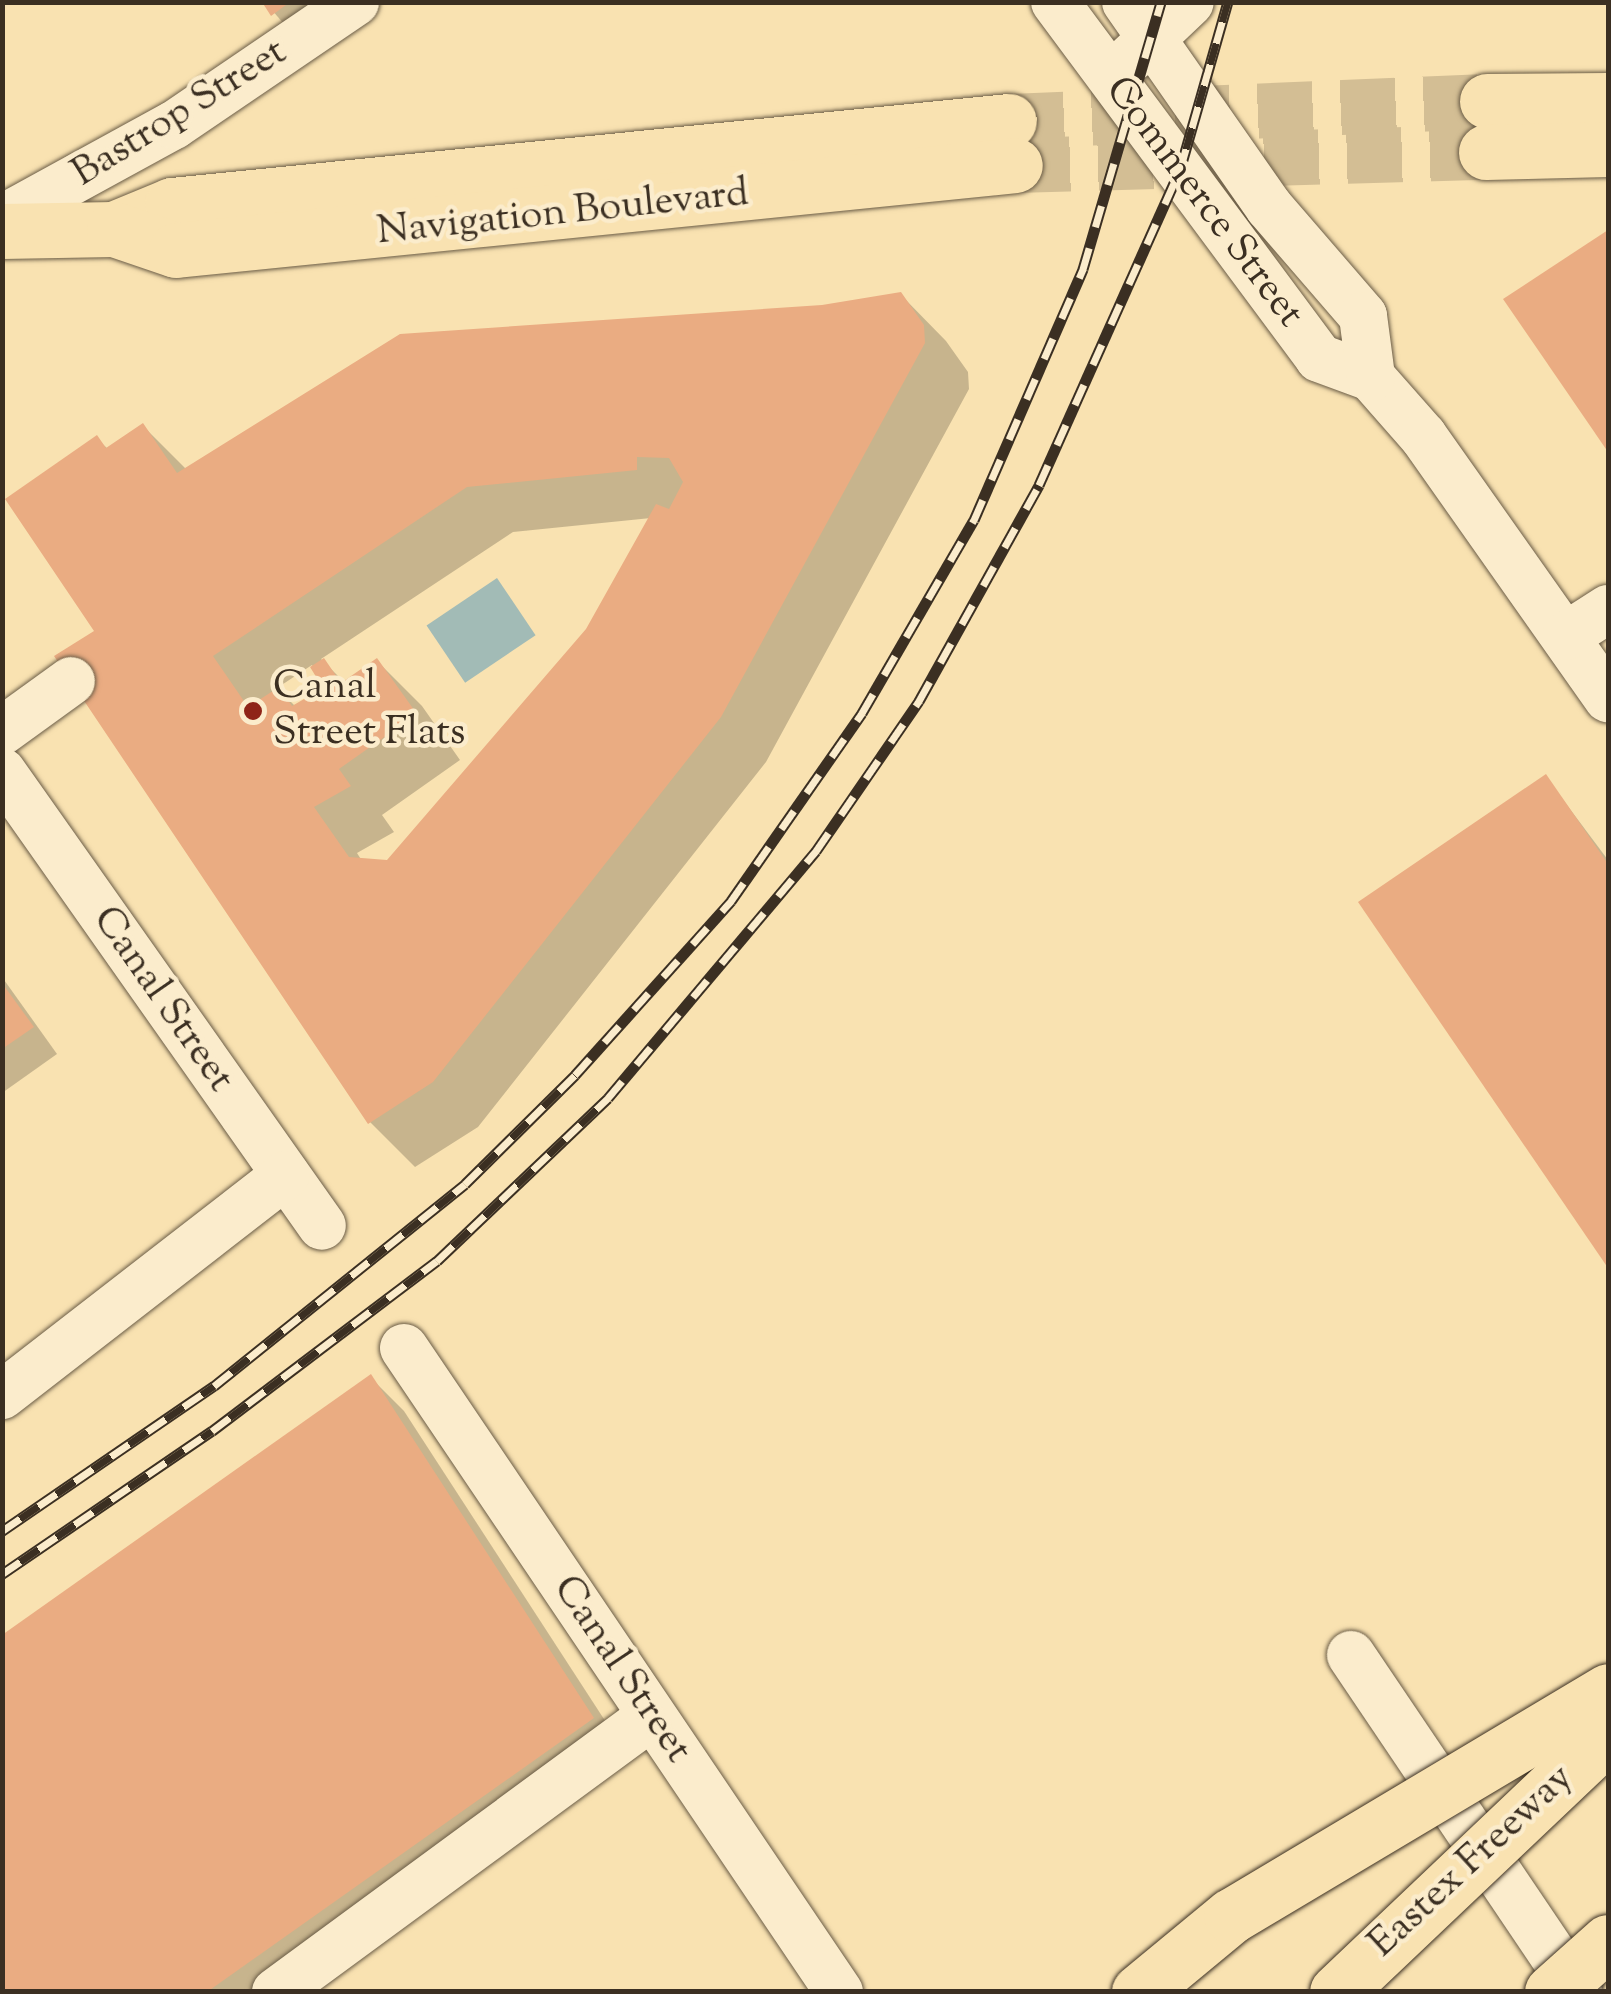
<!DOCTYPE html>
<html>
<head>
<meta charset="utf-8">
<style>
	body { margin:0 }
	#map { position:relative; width:1611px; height:1994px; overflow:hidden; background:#f9e2b1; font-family:"Sorts Mill Goudy",serif }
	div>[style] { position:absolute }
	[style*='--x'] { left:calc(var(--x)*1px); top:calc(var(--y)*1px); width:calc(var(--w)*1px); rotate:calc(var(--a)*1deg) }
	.water>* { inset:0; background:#a2bbb6; transform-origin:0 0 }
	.shadow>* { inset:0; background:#0003 }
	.building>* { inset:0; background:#eaac82 }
	.major-tunnel>* { height:55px; margin-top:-27.5px; transform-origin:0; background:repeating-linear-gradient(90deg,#d3be94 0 55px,transparent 0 83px) }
	.roads { filter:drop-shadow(0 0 2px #6a5c46) drop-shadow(0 0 2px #6a5c46) }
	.minor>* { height:48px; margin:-24px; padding:0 24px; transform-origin:24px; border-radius:24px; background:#fbeccc }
	.major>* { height:55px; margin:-27.5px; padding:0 27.5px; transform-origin:27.5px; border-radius:27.5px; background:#f9e2b1 }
	.rail>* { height:11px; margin-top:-5.5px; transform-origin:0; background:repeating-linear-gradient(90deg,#fbeccc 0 22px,#3b2f22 0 44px); box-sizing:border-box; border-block:2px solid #3b2f22 }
	.bridges { filter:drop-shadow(0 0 2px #3b2f22) drop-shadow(0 0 2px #3b2f22) }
	.highway-bridge>* { height:55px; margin:-27.5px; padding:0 27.5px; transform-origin:27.5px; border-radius:27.5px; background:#f9e2b1 }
	.dots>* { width:28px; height:28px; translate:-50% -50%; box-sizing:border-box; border:5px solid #fbeccc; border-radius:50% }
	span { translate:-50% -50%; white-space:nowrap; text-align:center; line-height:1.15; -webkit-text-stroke:9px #fbeccc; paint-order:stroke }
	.street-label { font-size:40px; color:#3b2f22 }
	.poi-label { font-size:40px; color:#3b2f22 }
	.left { translate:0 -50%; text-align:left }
	.frame { position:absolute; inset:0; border:5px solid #3b2f22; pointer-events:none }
</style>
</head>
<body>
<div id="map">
	<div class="water">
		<div style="left:497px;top:578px;width:69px;height:85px;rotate:56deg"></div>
	</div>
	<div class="shadow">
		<div style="clip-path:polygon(265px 2px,332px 2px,290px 31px)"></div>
		<div style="clip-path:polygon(1608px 233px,1608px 448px,1507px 300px)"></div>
		<div style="clip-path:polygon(evenodd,901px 295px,946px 341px,968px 372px,969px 389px,766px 762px,478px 1127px,415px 1167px,370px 1122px,97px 631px,96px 438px,108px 449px,143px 426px,187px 470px,822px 307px,901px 295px,651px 518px,588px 631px,388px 862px,362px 861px,357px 853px,394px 832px,382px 815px,460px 760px,422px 706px,377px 661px,345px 683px,321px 659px,513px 532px,651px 518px,901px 295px,312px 665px,327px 689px,296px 707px,277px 688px,312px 665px)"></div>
		<div style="clip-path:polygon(1546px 777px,1608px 860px,1608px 1264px,1361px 903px)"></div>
		<div style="clip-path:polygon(2px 977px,57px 1054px,2px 1093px)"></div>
		<div style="clip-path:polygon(371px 1378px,404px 1411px,626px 1753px,287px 1992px,2px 1992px)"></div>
	</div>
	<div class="building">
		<div style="clip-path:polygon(262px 2px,290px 2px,271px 16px)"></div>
		<div style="clip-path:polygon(1608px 230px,1608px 452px,1503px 299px)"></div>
		<div style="clip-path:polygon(evenodd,901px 292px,924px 325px,925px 343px,721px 717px,433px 1082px,368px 1124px,54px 656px,94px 631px,5px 499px,97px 435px,106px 448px,143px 423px,177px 473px,400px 334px,822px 305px,901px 292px,637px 457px,669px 458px,683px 482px,669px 509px,656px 504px,586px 629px,387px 860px,349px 857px,314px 807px,351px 786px,339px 769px,417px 714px,377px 658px,341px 683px,324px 658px,310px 667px,323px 688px,292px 706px,279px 687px,248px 707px,213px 656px,467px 487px,637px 470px,637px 457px)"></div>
		<div style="clip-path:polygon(1546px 774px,1608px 864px,1608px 1268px,1358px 902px)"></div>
		<div style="clip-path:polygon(2px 983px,34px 1027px,2px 1049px)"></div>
		<div style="clip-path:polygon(371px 1374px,594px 1718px,207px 1992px,2px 1992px,2px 1635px)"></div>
	</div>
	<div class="major-tunnel">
		<div style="--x:1009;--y:121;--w:478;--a:-2.4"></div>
		<div style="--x:1015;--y:165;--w:471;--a:-1.6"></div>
	</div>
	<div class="roads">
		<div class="minor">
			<div style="--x:1055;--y:2;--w:443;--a:53.4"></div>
			<div style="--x:1319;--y:358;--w:55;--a:20.1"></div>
			<div style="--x:1371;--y:377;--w:79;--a:48.6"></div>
			<div style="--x:1423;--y:436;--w:321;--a:54.8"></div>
			<div style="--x:1126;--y:2;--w:250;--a:55.1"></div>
			<div style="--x:1269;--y:207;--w:144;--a:49.2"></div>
			<div style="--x:1363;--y:316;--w:62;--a:82.5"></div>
			<div style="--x:1131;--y:58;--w:81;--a:-43.5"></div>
			<div style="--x:2;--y:219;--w:196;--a:-28.7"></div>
			<div style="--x:174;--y:125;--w:219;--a:-34.2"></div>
			<div style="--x:1566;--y:636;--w:50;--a:-32.7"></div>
			<div style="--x:2;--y:731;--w:85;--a:-35.9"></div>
			<div style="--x:2;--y:772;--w:555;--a:54.82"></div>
			<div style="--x:404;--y:1348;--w:777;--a:55.96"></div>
			<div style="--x:2;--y:1395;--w:359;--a:-37.8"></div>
			<div style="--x:1351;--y:1655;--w:406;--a:56"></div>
			<div style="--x:276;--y:1992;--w:466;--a:-36.3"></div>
		</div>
		<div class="major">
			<div style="--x:1487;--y:101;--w:121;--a:-0.5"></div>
			<div style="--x:1486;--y:152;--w:122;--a:-1.4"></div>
			<div style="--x:114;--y:229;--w:63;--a:-22.5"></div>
			<div style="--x:172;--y:205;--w:841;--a:-5.73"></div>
			<div style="--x:2;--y:231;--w:112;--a:-1"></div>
			<div style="--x:114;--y:229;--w:65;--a:18.7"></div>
			<div style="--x:176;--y:250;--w:843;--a:-5.78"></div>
		</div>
	</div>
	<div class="rail">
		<div style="--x:2;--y:1531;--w:257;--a:-34.4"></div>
		<div style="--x:214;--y:1386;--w:322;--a:-38.8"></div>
		<div style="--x:465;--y:1184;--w:155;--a:-44.7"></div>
		<div style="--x:575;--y:1075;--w:234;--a:-48.1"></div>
		<div style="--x:731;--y:901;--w:229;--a:-55.1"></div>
		<div style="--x:862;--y:713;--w:223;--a:-59.9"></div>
		<div style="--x:974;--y:520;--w:274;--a:-66.5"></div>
		<div style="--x:1083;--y:269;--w:278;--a:-73.7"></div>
		<div style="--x:2;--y:1574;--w:254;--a:-34.3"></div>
		<div style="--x:212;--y:1431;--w:282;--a:-37.1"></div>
		<div style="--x:437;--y:1261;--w:236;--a:-43.6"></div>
		<div style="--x:608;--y:1098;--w:323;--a:-49.9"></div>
		<div style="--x:816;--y:851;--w:182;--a:-55.5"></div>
		<div style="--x:919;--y:701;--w:247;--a:-60.9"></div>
		<div style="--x:1039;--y:485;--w:345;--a:-65.9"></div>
		<div style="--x:1180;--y:170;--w:175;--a:-74.1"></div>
	</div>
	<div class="bridges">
		<div class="highway-bridge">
			<div style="--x:1139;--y:1992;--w:119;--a:-39.6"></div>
			<div style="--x:1231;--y:1916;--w:439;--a:-30.8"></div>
			<div style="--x:1337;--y:1992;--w:373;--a:-43.5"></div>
			<div style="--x:1552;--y:1992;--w:75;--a:-41.8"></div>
		</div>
	</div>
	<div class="dots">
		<div style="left:253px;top:711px;background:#8f2418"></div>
	</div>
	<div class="street-label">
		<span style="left:180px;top:114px;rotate:-32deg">Bastrop Street</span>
		<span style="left:1203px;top:203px;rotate:53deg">Commerce Street</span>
		<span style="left:563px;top:214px;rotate:-6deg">Navigation Boulevard</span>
		<span style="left:162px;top:1000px;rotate:55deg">Canal Street</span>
		<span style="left:621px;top:1670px;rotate:56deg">Canal Street</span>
		<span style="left:1472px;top:1862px;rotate:-43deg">Eastex Freeway</span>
	</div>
	<div class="poi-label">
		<span class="left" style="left:273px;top:711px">Canal<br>Street Flats</span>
	</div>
	<div class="frame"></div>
</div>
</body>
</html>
